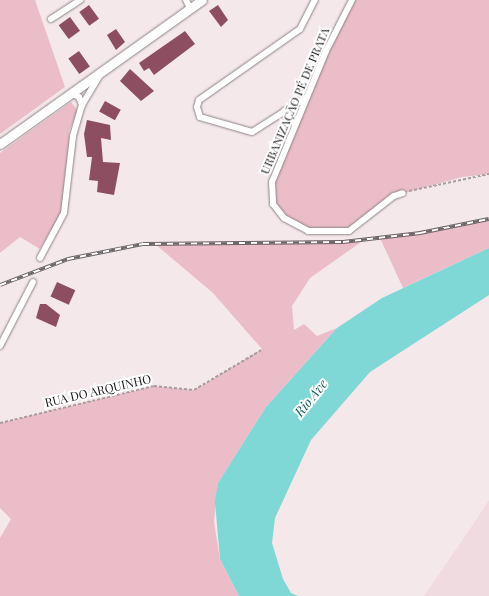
<!DOCTYPE html>
<html>
<head>
<meta charset="utf-8">
<style>
	body { margin:0 }
	#map { position:relative; width:489px; height:596px; overflow:hidden; background:#f4e8eb; font-family:"Playfair Display",serif }
	div>[style] { position:absolute }
	[style*='--x'] { left:calc(var(--x)*1px); top:calc(var(--y)*1px); width:calc(var(--w)*1px); rotate:calc(var(--a)*1deg) }
	.built>* { inset:0; background:#f0dbe0 }
	.green>* { inset:0; background:#ebbdc8 }
	.water>* { inset:0; background:#7fd7d6 }
	.building>* { inset:0; background:#8c4e60; transform-origin:0 0 }
	.path>* { height:1.5px; margin-top:-0.75px; transform-origin:0; background:repeating-linear-gradient(90deg,#a69d9f 0 3px,transparent 0 5px) }
	.roads { filter:drop-shadow(0 0 1px #8e8385) drop-shadow(0 0 1px #8e8385) }
	.street>* { height:6px; margin:-3px; padding:0 3px; transform-origin:3px; border-radius:3px; background:#fff }
	.secondary>* { height:9px; margin:-4.5px; padding:0 4.5px; transform-origin:4.5px; border-radius:4.5px; background:#fff }
	.rail>* { height:3.5px; margin-top:-1.75px; transform-origin:0; background:repeating-linear-gradient(90deg,#fff 0 6px,#6b6466 0 12px); box-sizing:border-box; border-block:1px solid #6b6466 }
	span { translate:-50% -50%; white-space:nowrap; text-align:center; line-height:1.15; -webkit-text-stroke:4px #fff; paint-order:stroke }
	.street-label { font-size:12px; color:#1a1617 }
	.water-label { font-size:13px; color:#105d5c; font-style:italic }
</style>
</head>
<body>
<div id="map">
	<div class="built">
		<div style="clip-path:polygon(489px 500px,489px 596px,424px 596px,478px 517px)"></div>
	</div>
	<div class="green">
		<div style="clip-path:polygon(0 0,35px 0,65px 87px,0 134px)"></div>
		<div style="clip-path:polygon(352px 0,489px 0,489px 174px,462px 177px,394px 196px,349px 231px,308px 231px,284px 218px,273px 204px,272px 182px)"></div>
		<div style="clip-path:polygon(71px 102px,78px 111px,69px 131px,71px 183px,59px 217px,40px 249px,20px 237px,0 253px,0 153px)"></div>
		<div style="clip-path:polygon(489px 219px,489px 248px,403px 288px,380px 238px)"></div>
		<div style="clip-path:polygon(364px 240px,310px 278px,292px 306px,294px 330px,304px 324px,317px 336px,337px 328px,266px 407px,218px 483px,214px 522px,220px 559px,239px 596px,0 596px,0 538px,11px 519px,0 508px,0 423px,154px 386px,194px 390px,262px 349px,213px 293px,155px 244px)"></div>
	</div>
	<div class="water">
		<div style="clip-path:polygon(489px 248px,489px 295px,370px 372px,311px 440px,275px 518px,272px 543px,283px 579px,291px 593px,298px 596px,239px 596px,220px 559px,215px 502px,218px 483px,266px 407px,337px 328px,382px 298px)"></div>
	</div>
	<div class="building">
		<div style="left:89px;top:5px;width:17px;height:12px;rotate:54deg"></div>
		<div style="clip-path:polygon(218px 5px,228px 20px,221px 27px,209px 11px)"></div>
		<div style="left:70px;top:17px;width:17px;height:14px;rotate:54deg"></div>
		<div style="clip-path:polygon(116px 29px,125px 42px,116px 50px,107px 35px)"></div>
		<div style="clip-path:polygon(185px 31px,195px 44px,154px 75px,149px 68px,144px 71px,139px 63px)"></div>
		<div style="left:79px;top:51px;width:19px;height:13px;rotate:55deg"></div>
		<div style="clip-path:polygon(130px 69px,154px 91px,141px 101px,120px 81px)"></div>
		<div style="left:105px;top:101px;width:18px;height:12px;rotate:29deg"></div>
		<div style="clip-path:polygon(87px 120px,110px 125px,111px 140px,101px 138px,103px 162px,120px 163px,114px 195px,97px 192px,98px 181px,89px 180px,92px 157px,87px 157px,84px 134px)"></div>
		<div style="left:57px;top:282px;width:20px;height:16px;rotate:24deg"></div>
		<div style="clip-path:polygon(40px 304px,46px 304px,60px 315px,56px 327px,36px 318px)"></div>
	</div>
	<div class="path">
		<div style="--x:409;--y:191;--w:82;--a:-12"></div>
		<div style="--x:0;--y:423;--w:158;--a:-13.5"></div>
		<div style="--x:154;--y:386;--w:40;--a:5.7"></div>
		<div style="--x:194;--y:390;--w:80;--a:-30.7"></div>
	</div>
	<div class="roads">
		<div class="street">
			<div style="--x:186;--y:0;--w:9;--a:63"></div>
			<div style="--x:352;--y:0;--w:57;--a:117"></div>
			<div style="--x:326;--y:51;--w:142;--a:112.4"></div>
			<div style="--x:272;--y:182;--w:22;--a:87"></div>
			<div style="--x:273;--y:204;--w:18;--a:52"></div>
			<div style="--x:284;--y:218;--w:27;--a:28"></div>
			<div style="--x:308;--y:231;--w:41;--a:0"></div>
			<div style="--x:349;--y:231;--w:57;--a:-37.9"></div>
			<div style="--x:394;--y:196;--w:9;--a:-18"></div>
			<div style="--x:51;--y:19;--w:35;--a:-33"></div>
			<div style="--x:71;--y:93;--w:9;--a:27"></div>
			<div style="--x:79;--y:97;--w:9;--a:69"></div>
			<div style="--x:307;--y:97;--w:65;--a:147.5"></div>
			<div style="--x:252;--y:132;--w:54;--a:-163.9"></div>
			<div style="--x:200;--y:117;--w:10;--a:-107"></div>
			<div style="--x:197;--y:107;--w:7;--a:-74"></div>
			<div style="--x:199;--y:100;--w:123;--a:-35.1"></div>
			<div style="--x:300;--y:29;--w:33;--a:-63"></div>
			<div style="--x:284;--y:111;--w:17;--a:50"></div>
			<div style="--x:40;--y:258;--w:51;--a:-61.9"></div>
			<div style="--x:64;--y:213;--w:78;--a:-83.3"></div>
			<div style="--x:73;--y:136;--w:32;--a:-74"></div>
			<div style="--x:82;--y:105;--w:35;--a:-59"></div>
			<div style="--x:0;--y:346;--w:72;--a:-62.7"></div>
		</div>
		<div class="secondary">
			<div style="--x:0;--y:144;--w:248;--a:-35.5"></div>
		</div>
	</div>
	<div class="rail">
		<div style="--x:0;--y:285;--w:73;--a:-20.9"></div>
		<div style="--x:68;--y:259;--w:76;--a:-11.3"></div>
		<div style="--x:143;--y:244;--w:200;--a:-0.6"></div>
		<div style="--x:343;--y:242;--w:78;--a:-6.7"></div>
		<div style="--x:420;--y:233;--w:70;--a:-11.5"></div>
	</div>
	<div class="street-label">
		<span style="left:295px;top:101px;rotate:-67deg">URBANIZAÇÃO PÉ DE PRATA</span>
		<span style="left:98px;top:391px;rotate:-13deg">RUA DO ARQUINHO</span>
	</div>
	<div class="water-label">
		<span style="left:311px;top:398px;rotate:-51deg">Rio Ave</span>
	</div>
</div>
</body>
</html>
